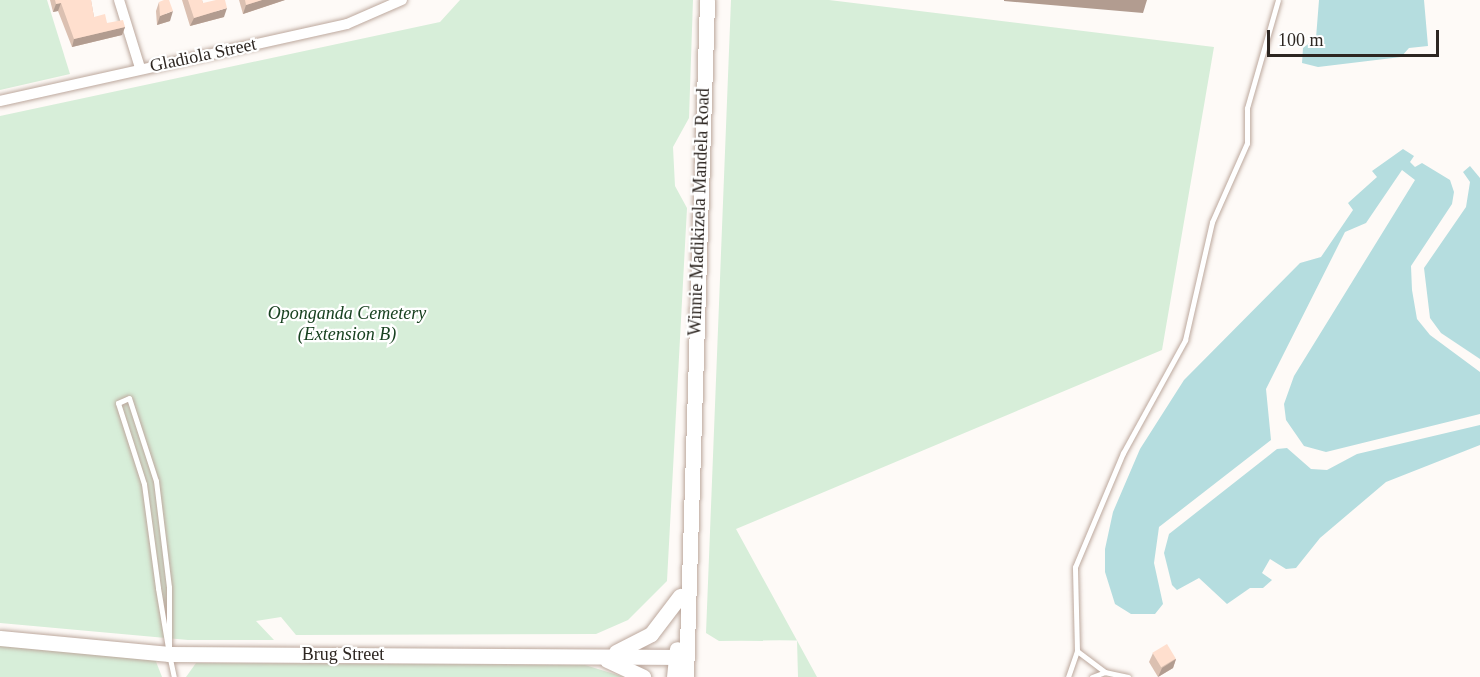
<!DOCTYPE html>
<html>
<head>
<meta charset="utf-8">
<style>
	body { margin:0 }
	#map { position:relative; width:1480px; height:677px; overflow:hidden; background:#fefaf7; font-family:Georgia,serif }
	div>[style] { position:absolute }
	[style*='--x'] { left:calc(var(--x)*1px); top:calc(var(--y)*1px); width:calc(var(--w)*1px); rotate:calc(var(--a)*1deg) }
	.green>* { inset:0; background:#d7eed9 }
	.water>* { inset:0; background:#b5dddf }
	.roads { filter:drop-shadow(0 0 2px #bca89d) drop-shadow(0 0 2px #bca89d) }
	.lane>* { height:5px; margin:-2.5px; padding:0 2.5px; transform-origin:2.5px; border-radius:2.5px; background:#fff }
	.street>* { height:10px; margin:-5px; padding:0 5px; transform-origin:5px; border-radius:5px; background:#fff }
	.secondary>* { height:15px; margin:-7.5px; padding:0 7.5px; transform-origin:7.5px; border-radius:7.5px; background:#fff }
	.wall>* { inset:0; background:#dbc0b1 }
	.shaded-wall>* { inset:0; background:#b29c90 }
	.building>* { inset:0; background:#ffdfce; transform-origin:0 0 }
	span { translate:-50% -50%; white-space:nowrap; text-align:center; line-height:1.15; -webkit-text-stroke:4.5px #fff; paint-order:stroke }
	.street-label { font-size:18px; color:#2d2621 }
	.park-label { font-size:18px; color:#184120; font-style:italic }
	.scale { position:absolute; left:1267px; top:30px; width:172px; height:27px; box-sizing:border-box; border:3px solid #2d2621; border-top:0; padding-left:8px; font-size:18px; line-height:21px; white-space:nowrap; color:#2d2621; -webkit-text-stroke:4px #fff; paint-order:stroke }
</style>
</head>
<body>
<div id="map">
	<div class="green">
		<div style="clip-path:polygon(0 0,47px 0,70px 74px,0 90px)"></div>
		<div style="clip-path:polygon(460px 0,693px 0,689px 118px,673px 147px,675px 186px,687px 208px,667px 581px,628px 620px,596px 634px,296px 635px,281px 617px,256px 621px,274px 640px,188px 640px,0 623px,0 116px,440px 22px)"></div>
		<div style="clip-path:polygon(731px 0,829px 0,1214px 47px,1162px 350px,736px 529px,817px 677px,798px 677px,797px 640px,719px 641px,706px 633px)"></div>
		<div style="clip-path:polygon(0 645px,155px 659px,162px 677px,0 677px)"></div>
		<div style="clip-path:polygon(196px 663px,585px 665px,624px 677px,186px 677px)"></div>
	</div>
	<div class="water">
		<div style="clip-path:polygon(1319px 0,1424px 0,1428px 46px,1409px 48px,1401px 57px,1318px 67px,1302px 63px,1303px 48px,1316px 38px)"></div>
		<div style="clip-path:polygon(1403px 149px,1414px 156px,1410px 162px,1415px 167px,1422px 163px,1450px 180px,1454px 192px,1452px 204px,1411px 266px,1412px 290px,1417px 319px,1430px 335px,1480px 372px,1480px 414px,1326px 452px,1304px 446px,1286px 420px,1284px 404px,1294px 376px,1415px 180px,1402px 170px,1366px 223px,1345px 232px,1266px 389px,1271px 440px,1159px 527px,1154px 563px,1163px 604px,1155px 614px,1131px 614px,1115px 604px,1105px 572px,1105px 549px,1113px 512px,1140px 449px,1184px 380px,1300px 263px,1321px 257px,1353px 210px,1348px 203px,1377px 177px,1372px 171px)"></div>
		<div style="clip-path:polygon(1470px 166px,1480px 178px,1480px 359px,1441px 333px,1430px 318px,1424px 268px,1466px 207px,1470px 182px,1463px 172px)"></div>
		<div style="clip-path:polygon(1480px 425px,1480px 445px,1386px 482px,1320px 538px,1296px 568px,1286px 569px,1270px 559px,1262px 573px,1272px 580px,1263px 588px,1250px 588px,1227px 604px,1199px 578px,1177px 590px,1172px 585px,1164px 553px,1169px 534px,1277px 449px,1287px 448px,1311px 469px,1327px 470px,1357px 454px)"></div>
	</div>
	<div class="roads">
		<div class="lane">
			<div style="--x:169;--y:653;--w:66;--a:-90"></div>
			<div style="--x:169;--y:587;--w:107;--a:-97"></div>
			<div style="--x:156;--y:481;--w:87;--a:-108"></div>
			<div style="--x:129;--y:398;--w:12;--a:156"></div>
			<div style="--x:118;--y:403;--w:85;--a:72.2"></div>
			<div style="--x:144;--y:484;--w:105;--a:82.3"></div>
			<div style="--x:158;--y:588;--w:67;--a:80.5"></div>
			<div style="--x:169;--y:654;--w:24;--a:78"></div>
			<div style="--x:1068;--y:677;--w:28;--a:-71"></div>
			<div style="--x:1092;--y:677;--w:14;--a:-21"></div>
			<div style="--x:1128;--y:677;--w:24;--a:-168"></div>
			<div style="--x:1105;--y:672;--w:35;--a:-143"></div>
			<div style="--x:1077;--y:651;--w:84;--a:-91.4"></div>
			<div style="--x:1075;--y:567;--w:124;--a:-67.2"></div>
			<div style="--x:1123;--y:453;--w:129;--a:-61.2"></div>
			<div style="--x:1185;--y:340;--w:121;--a:-77.1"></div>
			<div style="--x:1212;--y:222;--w:86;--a:-66.1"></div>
			<div style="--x:1247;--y:143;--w:35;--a:-90"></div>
			<div style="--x:1247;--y:108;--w:112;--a:-74"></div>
		</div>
		<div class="street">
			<div style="--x:119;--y:0;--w:71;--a:72.8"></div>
			<div style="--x:0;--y:101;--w:355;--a:-12.5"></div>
			<div style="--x:347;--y:24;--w:60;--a:-23.6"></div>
		</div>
		<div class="secondary">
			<div style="--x:0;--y:638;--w:170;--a:5.4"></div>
			<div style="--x:169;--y:654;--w:518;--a:0.33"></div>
			<div style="--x:616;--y:652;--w:39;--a:-27"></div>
			<div style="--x:651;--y:634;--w:48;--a:-52.7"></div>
			<div style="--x:607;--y:660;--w:40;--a:25"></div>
			<div style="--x:674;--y:677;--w:28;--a:-84"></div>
			<div style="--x:686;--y:677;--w:677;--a:-88.22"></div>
		</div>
	</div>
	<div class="wall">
		<div style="clip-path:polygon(50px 0,91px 0,94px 17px,107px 23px,125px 27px,122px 35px,72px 47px,58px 11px,53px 12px)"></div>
		<div style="clip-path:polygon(182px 0,202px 0,203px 3px,224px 17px,190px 26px)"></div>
		<div style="clip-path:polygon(239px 0,285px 0,243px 14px)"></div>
		<div style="clip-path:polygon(159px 2px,170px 21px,157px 25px,156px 11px)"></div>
		<div style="clip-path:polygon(1153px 653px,1176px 659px,1173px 668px,1158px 677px,1149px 662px)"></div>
	</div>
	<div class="shaded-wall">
		<div style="clip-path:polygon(262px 0,285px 0,243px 14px,246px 5px)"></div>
		<div style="clip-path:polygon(1004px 0,1147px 0,1143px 13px,1004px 1px)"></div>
		<div style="clip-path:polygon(61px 3px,58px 11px,53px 12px,56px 4px)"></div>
		<div style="clip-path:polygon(227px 8px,224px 17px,190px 26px,194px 18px)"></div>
		<div style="clip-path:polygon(173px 11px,170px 21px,157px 25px,160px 16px)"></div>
		<div style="clip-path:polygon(125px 27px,122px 35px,72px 47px,74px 39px)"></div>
		<div style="clip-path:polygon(1176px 659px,1173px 668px,1158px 677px,1162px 668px)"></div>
	</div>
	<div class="building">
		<div style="clip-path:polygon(55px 0,91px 0,94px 17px,105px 14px,107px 23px,123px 20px,125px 27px,74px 39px,61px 3px,56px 4px)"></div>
		<div style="clip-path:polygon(164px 0,169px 0,173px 11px,160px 16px,159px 2px)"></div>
		<div style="clip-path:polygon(188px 0,202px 0,203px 3px,216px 0,225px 0,227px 8px,194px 18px)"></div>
		<div style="clip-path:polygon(245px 0,262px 0,246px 5px)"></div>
		<div style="left:1167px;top:644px;width:17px;height:17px;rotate:59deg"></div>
	</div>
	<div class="street-label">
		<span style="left:203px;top:55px;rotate:-12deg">Gladiola Street</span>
		<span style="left:699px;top:212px;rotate:-88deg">Winnie Madikizela Mandela Road</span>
		<span style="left:343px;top:654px">Brug Street</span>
	</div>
	<div class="park-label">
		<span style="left:347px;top:324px">Oponganda Cemetery<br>(Extension B)</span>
	</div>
	<div class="scale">100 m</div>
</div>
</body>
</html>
